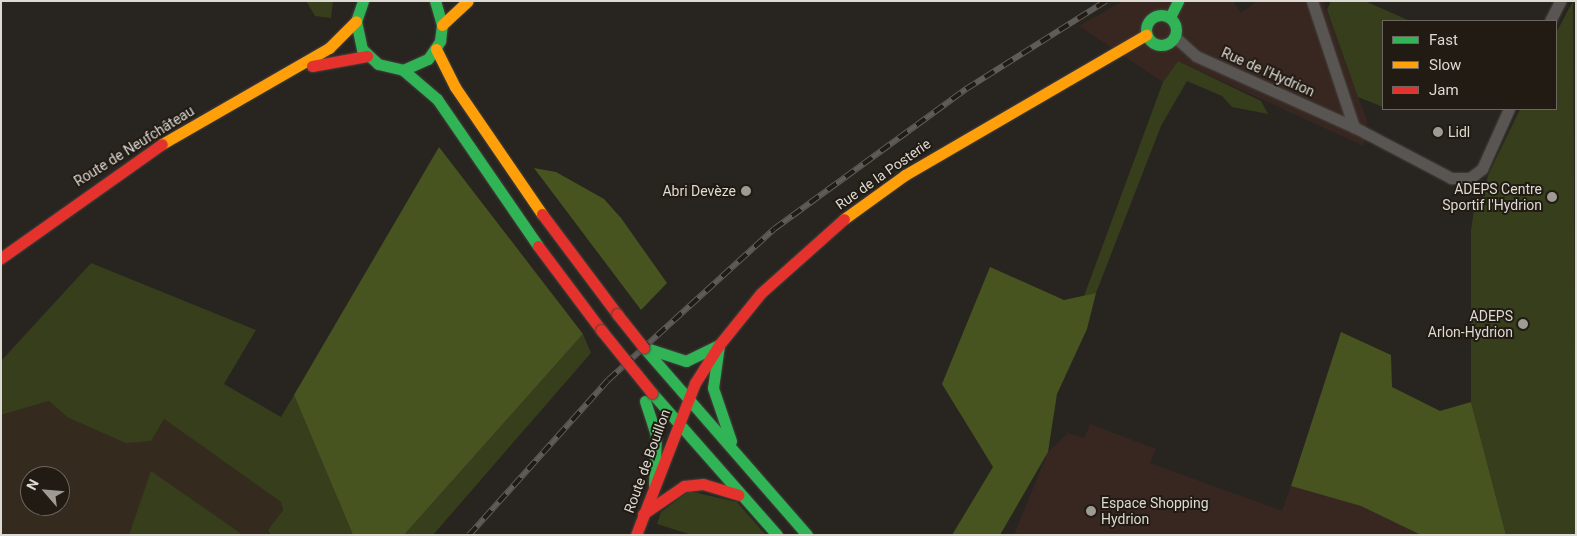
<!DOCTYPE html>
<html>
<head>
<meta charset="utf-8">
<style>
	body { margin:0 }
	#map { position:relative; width:1577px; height:536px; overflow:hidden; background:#282420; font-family:Roboto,sans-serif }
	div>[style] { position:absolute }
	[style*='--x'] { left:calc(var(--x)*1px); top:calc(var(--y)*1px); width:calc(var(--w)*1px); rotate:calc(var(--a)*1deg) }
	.commercial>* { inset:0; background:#382721 }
	.built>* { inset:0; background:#342a1e }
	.green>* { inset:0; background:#363e1c }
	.forest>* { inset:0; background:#475420 }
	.roads { filter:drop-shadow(0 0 1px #45423e) drop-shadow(0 0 1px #45423e) }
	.street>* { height:11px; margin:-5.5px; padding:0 5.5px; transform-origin:5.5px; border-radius:5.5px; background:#585552 }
	.fast>* { height:11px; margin:-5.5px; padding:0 5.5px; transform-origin:5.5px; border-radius:5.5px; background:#30b455 }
	.fast>.ring { margin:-5.5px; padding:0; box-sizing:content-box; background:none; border:11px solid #30b455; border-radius:50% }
	.slow>* { height:11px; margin:-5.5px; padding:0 5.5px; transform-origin:5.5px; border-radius:5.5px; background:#ff9f0a }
	.jam>* { height:11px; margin:-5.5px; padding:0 5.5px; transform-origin:5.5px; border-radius:5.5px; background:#e5322d }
	.rail>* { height:5.5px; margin-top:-2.75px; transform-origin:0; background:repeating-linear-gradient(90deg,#211b13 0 11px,#5f5b58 0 22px); box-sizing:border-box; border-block:1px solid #5f5b58 }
	.bridges { filter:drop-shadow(0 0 1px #45423e) drop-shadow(0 0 1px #45423e) }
	.jam-bridge>* { height:11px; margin:-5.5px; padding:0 5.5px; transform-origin:5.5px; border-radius:5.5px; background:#e5322d }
	.dots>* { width:14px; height:14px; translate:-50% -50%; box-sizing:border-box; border:2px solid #211b13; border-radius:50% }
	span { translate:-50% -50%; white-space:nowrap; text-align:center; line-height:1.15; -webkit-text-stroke:4px #211b13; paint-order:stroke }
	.street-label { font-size:14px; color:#ddd9d3 }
	.poi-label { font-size:14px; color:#ddd9d3 }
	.left { translate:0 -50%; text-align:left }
	.right { translate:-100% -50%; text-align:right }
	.frame { position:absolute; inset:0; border:2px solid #ddd9d3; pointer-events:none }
	.legend { position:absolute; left:1382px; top:20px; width:175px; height:90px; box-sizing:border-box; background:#211b13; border:1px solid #6c6760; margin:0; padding:6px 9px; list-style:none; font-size:15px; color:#ddd9d3 }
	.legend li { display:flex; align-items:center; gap:10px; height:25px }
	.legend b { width:25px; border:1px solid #6c6760 }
	.north { position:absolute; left:20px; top:466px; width:50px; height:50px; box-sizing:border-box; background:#211b13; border:1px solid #6c6760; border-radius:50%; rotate:297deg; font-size:14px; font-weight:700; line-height:20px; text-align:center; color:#ddd9d3 }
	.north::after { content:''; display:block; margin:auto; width:18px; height:22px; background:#9e9a94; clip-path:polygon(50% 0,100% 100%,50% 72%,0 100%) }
</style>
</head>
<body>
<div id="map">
	<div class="commercial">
		<div style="clip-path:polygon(1123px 1px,1233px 1px,1241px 13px,1257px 1px,1323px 1px,1367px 121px,1364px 146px,1178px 61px,1163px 82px,1079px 26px)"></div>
		<div style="clip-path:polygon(1090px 424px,1156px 449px,1150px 463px,1282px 511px,1291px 486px,1361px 506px,1421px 535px,1014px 535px,1048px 452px,1068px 433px,1084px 438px)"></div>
	</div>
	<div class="built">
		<div style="clip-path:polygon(evenodd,49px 401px,67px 417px,164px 419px,281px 502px,283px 510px,268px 530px,271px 535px,1px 535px,1px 415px,49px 401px,30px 476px,60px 476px,60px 506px,30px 506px,30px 476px)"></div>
	</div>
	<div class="green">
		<div style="clip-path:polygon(306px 1px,333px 1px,331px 18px,315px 16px)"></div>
		<div style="clip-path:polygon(1331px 1px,1365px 1px,1410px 21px,1383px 21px,1383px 107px,1358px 97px,1327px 10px)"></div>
		<div style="clip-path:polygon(1573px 1px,1576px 535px,1506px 535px,1471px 402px,1471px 230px,1476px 197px,1482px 199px,1488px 175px,1520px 109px,1556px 109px,1556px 33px)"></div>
		<div style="clip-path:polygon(1178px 61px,1261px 101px,1268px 114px,1232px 107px,1222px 96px,1187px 81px,1161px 126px,1096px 293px,1084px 296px,1163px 82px)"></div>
		<div style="clip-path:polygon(91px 263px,256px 330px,224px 384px,281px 417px,294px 395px,353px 535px,271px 535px,268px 530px,283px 510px,281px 502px,164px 419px,151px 441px,126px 443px,67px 417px,49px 401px,1px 415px,1px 361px)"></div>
		<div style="clip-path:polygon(583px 334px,591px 353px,433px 535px,404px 535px)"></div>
		<div style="clip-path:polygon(151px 471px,243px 535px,129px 535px)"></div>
		<div style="clip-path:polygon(689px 491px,737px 502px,766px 535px,692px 535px,657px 524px,661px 512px)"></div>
	</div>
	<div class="forest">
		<div style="clip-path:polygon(439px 147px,583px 334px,404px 535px,353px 535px,294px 395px)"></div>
		<div style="clip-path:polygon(534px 168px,556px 172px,604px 199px,621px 218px,667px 283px,641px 310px)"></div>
		<div style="clip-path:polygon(990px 267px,1064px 300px,1096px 293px,1087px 329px,1057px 394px,1048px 452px,1000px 535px,952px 535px,993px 467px,942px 384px)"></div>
		<div style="clip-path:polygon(1341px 332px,1391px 355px,1392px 387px,1440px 411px,1471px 402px,1506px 535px,1421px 535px,1361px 506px,1291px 486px)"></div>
	</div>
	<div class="roads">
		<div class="street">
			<div style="--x:1312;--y:1;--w:133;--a:71.6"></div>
			<div style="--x:1550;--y:21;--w:22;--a:-63"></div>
			<div style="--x:1175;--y:37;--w:28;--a:42"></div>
			<div style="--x:1196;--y:56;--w:173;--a:24.2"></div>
			<div style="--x:1354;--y:127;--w:110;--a:27.7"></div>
			<div style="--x:1451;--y:178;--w:19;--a:0"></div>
			<div style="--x:1470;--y:178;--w:15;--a:-37"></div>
			<div style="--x:1482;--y:169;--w:66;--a:-65.8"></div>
		</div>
		<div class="fast">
			<div style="--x:363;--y:1;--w:21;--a:109"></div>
			<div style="--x:356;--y:21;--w:29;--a:78"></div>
			<div style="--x:362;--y:49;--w:22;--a:43"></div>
			<div style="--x:378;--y:64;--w:26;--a:13"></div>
			<div style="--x:403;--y:70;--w:27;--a:-24"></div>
			<div style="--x:428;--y:59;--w:22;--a:-56"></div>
			<div style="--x:440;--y:41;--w:16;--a:-83"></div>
			<div style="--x:442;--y:25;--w:25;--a:-106"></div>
			<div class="ring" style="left:1146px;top:15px;width:19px;height:19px"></div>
			<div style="--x:1170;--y:17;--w:18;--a:-63"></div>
			<div style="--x:403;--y:70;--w:45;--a:40.5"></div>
			<div style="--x:437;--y:99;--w:178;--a:55.5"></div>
			<div style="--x:719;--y:345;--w:43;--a:97.9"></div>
			<div style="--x:713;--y:388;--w:56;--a:71.2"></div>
			<div style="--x:644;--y:348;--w:248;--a:48.9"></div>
			<div style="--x:646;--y:348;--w:42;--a:18"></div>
			<div style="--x:686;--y:361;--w:37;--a:-26"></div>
			<div style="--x:652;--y:393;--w:189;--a:48.6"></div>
			<div style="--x:645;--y:401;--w:35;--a:72"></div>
			<div style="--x:656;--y:434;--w:51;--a:92.2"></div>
		</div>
		<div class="slow">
			<div style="--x:442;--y:25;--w:35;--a:-43"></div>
			<div style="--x:436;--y:49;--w:42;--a:63.4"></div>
			<div style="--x:455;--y:87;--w:154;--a:55.6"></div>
			<div style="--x:162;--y:144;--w:193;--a:-29.9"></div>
			<div style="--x:329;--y:48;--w:38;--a:-45"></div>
			<div style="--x:844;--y:219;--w:75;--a:-35.8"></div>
			<div style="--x:905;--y:175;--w:279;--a:-30.2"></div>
		</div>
		<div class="jam">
			<div style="--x:312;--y:66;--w:56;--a:-10.3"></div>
			<div style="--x:542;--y:214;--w:125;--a:53.1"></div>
			<div style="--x:538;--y:246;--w:105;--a:53.1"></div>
			<div style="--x:1;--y:258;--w:197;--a:-35.3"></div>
			<div style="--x:643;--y:514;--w:50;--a:-34.3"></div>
			<div style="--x:684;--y:486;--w:19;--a:-6"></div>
			<div style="--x:703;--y:484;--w:37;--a:17"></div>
			<div style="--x:636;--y:535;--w:163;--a:-68.8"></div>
			<div style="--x:695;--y:383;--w:45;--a:-57.7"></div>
			<div style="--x:719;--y:345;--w:67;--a:-51.1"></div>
			<div style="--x:761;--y:293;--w:111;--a:-41.7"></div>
		</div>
	</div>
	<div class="rail">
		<div style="--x:469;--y:535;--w:208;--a:-48.1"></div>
		<div style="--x:608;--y:380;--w:224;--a:-42.3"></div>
		<div style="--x:774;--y:229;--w:238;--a:-36.1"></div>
		<div style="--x:966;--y:89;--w:165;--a:-32.2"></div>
	</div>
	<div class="bridges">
		<div class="jam-bridge">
			<div style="--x:617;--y:314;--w:43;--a:51.5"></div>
			<div style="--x:601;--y:330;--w:81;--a:51"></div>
		</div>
	</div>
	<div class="dots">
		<div style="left:1438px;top:132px;background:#9e9a94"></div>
		<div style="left:746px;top:191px;background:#9e9a94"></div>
		<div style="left:1552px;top:197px;background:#9e9a94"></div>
		<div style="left:1523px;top:324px;background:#9e9a94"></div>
		<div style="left:1091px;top:511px;background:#9e9a94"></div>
	</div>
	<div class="street-label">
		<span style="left:1268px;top:72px;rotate:24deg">Rue de l'Hydrion</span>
		<span style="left:134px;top:146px;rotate:-32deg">Route de Neufchâteau</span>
		<span style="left:883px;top:174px;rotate:-35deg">Rue de la Posterie</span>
		<span style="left:647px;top:461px;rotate:-70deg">Route de Bouillon</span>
	</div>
	<div class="poi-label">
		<span class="left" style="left:1448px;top:132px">Lidl</span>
		<span class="right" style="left:1542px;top:197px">ADEPS Centre<br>Sportif l'Hydrion</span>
		<span class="right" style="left:736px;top:191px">Abri Devèze</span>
		<span class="right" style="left:1513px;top:324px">ADEPS<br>Arlon-Hydrion</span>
		<span class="left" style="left:1101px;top:511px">Espace Shopping<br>Hydrion</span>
	</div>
	<div class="frame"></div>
	<ul class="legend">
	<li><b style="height:6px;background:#30b455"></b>Fast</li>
	<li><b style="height:6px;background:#ff9f0a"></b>Slow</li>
	<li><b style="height:6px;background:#e5322d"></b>Jam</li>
	</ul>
	<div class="north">N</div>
</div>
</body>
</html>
